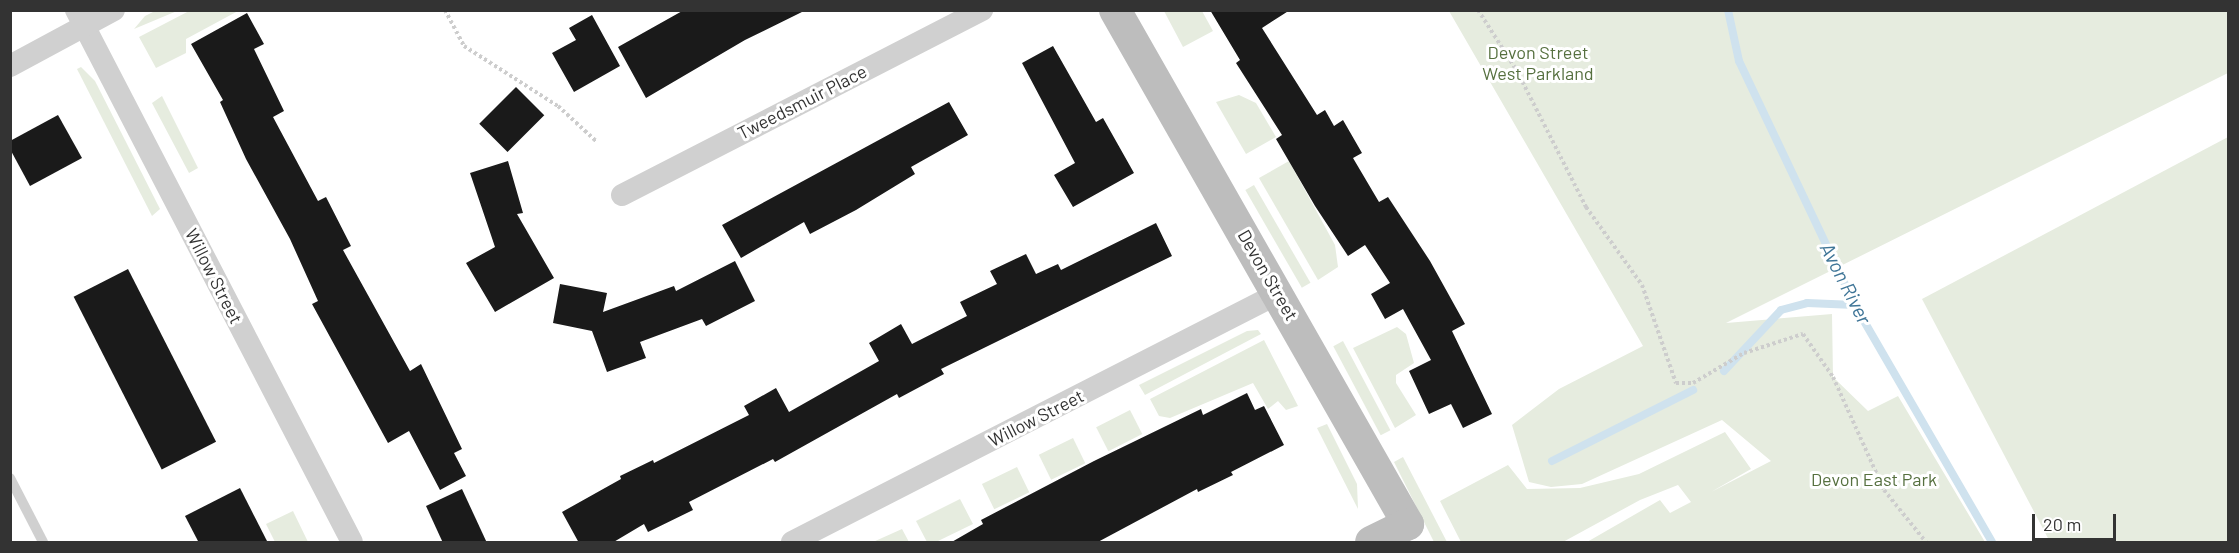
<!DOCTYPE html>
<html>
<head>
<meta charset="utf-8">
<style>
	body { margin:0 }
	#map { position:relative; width:2239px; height:553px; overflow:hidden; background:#fff; font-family:Barlow,sans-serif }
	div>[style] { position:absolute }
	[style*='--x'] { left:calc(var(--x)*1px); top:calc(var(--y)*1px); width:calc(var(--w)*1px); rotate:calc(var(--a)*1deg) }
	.green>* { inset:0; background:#e6ecdf; transform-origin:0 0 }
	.stream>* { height:8px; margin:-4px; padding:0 4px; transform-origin:4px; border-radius:4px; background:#cfe2ee }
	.building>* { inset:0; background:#1a1a1a; transform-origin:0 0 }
	.path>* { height:4px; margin-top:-2px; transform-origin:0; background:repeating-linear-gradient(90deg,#cdcdcd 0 3px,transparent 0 6px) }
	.lane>* { height:10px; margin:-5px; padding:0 5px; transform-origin:5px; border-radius:5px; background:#d0d0d0 }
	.street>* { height:22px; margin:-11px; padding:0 11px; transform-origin:11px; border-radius:11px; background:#d0d0d0 }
	.secondary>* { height:32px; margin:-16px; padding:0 16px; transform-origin:16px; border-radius:16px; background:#bdbdbd }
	span { translate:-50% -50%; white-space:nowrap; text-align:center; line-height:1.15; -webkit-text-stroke:6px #fff; paint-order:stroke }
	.park-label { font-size:18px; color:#56703f }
	.street-label { font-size:18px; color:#333 }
	.water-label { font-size:20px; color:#3f7597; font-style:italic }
	.frame { position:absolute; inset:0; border:12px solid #333; pointer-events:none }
	.scale { position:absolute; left:2032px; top:514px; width:84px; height:27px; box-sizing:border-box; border:3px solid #333; border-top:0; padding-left:8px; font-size:18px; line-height:21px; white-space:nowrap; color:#333; -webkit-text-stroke:4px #fff; paint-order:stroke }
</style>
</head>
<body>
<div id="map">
	<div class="green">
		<div style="clip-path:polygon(191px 10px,238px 11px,186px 39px,186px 53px,156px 68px,139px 37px)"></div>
		<div style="clip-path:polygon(155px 11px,177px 11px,134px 29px,145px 16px)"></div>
		<div style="clip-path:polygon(1164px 11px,1202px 11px,1213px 31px,1183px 47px)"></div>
		<div style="clip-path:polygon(1449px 11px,2228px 11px,2228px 73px,1726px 323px,1832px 314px,1833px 377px,1868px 411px,1898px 396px,1985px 542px,1587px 542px,1660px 500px,1670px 513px,1691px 502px,1678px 485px,1640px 500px,1563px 542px,1461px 542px,1440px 501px,1508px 465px,1527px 489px,1580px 488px,1639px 474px,1725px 432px,1751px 469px,1711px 492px,1771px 461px,1722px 420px,1582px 484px,1551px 487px,1529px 482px,1512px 425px,1559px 389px,1643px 346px)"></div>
		<div style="clip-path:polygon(81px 67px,95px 81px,160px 209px,152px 216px,77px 69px)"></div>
		<div style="clip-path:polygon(1239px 95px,1256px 103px,1276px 137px,1246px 154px,1216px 102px)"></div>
		<div style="clip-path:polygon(162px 96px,198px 168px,189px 173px,152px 103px)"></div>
		<div style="clip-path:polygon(2228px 137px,2228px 542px,2050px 542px,1922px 299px)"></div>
		<div style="clip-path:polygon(1289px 161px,1335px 245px,1338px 267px,1318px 280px,1259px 178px)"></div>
		<div style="left:1254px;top:185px;width:113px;height:10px;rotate:60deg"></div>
		<div style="clip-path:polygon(1397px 327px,1406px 334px,1414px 363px,1396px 375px,1396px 383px,1416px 415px,1395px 428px,1353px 348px)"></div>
		<div style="clip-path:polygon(1247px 331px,1258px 330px,1261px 334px,1145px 395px,1139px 385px)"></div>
		<div style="clip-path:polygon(1264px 340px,1298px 406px,1286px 410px,1278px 401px,1268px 409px,1253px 383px,1170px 418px,1159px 416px,1150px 399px)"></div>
		<div style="left:1343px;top:341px;width:101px;height:11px;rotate:62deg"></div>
		<div style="left:1130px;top:410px;width:27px;height:38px;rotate:63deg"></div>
		<div style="clip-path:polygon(1327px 424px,1357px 484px,1358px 509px,1317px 428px)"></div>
		<div style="left:1073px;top:438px;width:28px;height:38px;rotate:64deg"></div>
		<div style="clip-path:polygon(1403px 457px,1447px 542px,1434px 542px,1394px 462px)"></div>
		<div style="left:1017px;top:467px;width:28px;height:39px;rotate:64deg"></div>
		<div style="clip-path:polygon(960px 499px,973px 524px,936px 542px,927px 542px,916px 521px)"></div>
		<div style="clip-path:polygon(293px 511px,308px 542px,275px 542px,266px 524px)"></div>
		<div style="clip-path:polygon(902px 529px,909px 542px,873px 542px)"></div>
	</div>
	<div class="stream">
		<div style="--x:1728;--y:10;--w:52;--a:77.8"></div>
		<div style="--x:1739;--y:61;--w:275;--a:64.6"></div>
		<div style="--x:1857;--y:309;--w:269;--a:59.9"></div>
		<div style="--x:1724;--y:371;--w:83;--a:-46.9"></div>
		<div style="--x:1781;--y:310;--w:27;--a:-15"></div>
		<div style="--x:1807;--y:303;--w:48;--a:2.4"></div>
		<div style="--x:1552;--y:461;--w:158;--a:-26.7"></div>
	</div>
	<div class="building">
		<div style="clip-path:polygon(684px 10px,806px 10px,745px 40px,646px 98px,618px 47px)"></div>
		<div style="clip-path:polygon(1210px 10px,1290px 10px,1262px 28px,1317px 115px,1325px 110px,1334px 126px,1343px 120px,1362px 153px,1353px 158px,1379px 202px,1388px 197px,1430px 261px,1465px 324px,1452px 331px,1492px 414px,1463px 428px,1451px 404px,1429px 414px,1409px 371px,1431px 360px,1403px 309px,1385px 319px,1371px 294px,1390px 283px,1365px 245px,1348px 256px,1315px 206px,1276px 139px,1282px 135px,1236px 63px,1240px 60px)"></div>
		<div style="clip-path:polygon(247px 13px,264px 44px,254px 49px,284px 111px,273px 117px,318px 201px,326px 197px,351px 246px,343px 250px,410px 371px,421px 364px,462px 449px,454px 453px,466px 476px,440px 490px,409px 431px,388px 443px,312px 304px,318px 301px,290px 239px,246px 159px,220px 102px,223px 100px,191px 44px)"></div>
		<div style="clip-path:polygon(592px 15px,620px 66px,574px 92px,552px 53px,576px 40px,569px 28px)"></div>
		<div style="clip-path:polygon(1053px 46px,1096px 122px,1103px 118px,1134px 173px,1073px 207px,1054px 175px,1075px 163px,1022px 63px)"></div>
		<div style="left:516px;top:87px;width:40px;height:52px;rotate:45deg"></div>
		<div style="clip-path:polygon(949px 102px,968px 135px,911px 167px,915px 174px,856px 210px,810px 234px,804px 222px,741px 258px,722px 225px)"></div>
		<div style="clip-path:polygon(58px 115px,82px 158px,30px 186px,10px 149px,10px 141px)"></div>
		<div style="clip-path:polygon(508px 161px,523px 213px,517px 214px,554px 278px,495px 312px,466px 263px,495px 247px,470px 173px)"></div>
		<div style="clip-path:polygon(1156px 223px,1172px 256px,941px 369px,944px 374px,899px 398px,897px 394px,775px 462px,773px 459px,689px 502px,693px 510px,648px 532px,644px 524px,612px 543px,579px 543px,562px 512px,621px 479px,620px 476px,653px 460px,654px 463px,749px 415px,744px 406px,776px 388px,789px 412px,879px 361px,869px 343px,901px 324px,912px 344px,967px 316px,960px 302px,997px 284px,990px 271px,1026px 254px,1036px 274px,1058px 264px,1061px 270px)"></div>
		<div style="clip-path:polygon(735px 261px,755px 301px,706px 326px,702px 319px,640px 342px,646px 358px,607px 372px,592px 331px,553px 323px,560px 284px,607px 293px,603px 312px,674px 286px,676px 291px)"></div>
		<div style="left:128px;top:269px;width:194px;height:61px;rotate:63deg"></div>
		<div style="clip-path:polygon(1247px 393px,1255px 410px,1264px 406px,1284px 445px,1231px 472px,1233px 475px,1198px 492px,1197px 489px,1096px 543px,950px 543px,983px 524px,981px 520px,1094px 461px,1201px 409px,1203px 415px)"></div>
		<div style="clip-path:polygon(240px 488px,268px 543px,199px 543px,185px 516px)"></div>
		<div style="clip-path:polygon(462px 489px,487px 543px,443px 543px,426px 506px)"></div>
	</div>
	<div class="path">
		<div style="--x:445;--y:10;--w:41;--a:62.2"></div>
		<div style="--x:464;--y:46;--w:112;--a:32.6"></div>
		<div style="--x:558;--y:106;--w:52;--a:42.6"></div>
		<div style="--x:1478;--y:10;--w:72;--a:57.4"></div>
		<div style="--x:1517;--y:71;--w:153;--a:63.1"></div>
		<div style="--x:1586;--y:207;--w:96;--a:54.3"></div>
		<div style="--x:1642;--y:285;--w:104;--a:70.9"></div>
		<div style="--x:1676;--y:383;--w:17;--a:0"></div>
		<div style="--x:1693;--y:383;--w:59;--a:-30.5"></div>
		<div style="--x:1744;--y:353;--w:62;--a:-17.9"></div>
		<div style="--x:1803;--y:334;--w:52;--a:55.1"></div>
		<div style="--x:1833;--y:377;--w:124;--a:65.7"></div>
		<div style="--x:1884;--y:490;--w:67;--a:51.1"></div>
	</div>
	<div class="lane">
		<div style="--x:10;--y:478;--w:72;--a:62.7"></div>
	</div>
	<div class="street">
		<div style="--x:76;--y:10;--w:599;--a:62.58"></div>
		<div style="--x:10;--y:66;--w:118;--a:-28.3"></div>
		<div style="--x:622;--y:195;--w:405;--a:-27.2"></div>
		<div style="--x:792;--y:542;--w:547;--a:-27.08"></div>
	</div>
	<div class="secondary">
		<div style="--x:1115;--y:10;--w:592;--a:60.32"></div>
		<div style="--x:1408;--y:524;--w:41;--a:154.1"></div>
	</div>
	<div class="park-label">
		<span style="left:1538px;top:63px">Devon Street<br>West Parkland</span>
		<span style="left:1874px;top:479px">Devon East Park</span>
	</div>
	<div class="street-label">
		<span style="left:802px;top:102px;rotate:-27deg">Tweedsmuir Place</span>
		<span style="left:1268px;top:275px;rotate:60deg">Devon Street</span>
		<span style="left:214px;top:276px;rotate:63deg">Willow Street</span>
		<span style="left:1036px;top:418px;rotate:-27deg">Willow Street</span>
	</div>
	<div class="water-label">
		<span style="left:1846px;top:283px;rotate:63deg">Avon River</span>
	</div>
	<div class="frame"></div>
	<div class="scale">20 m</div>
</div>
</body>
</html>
